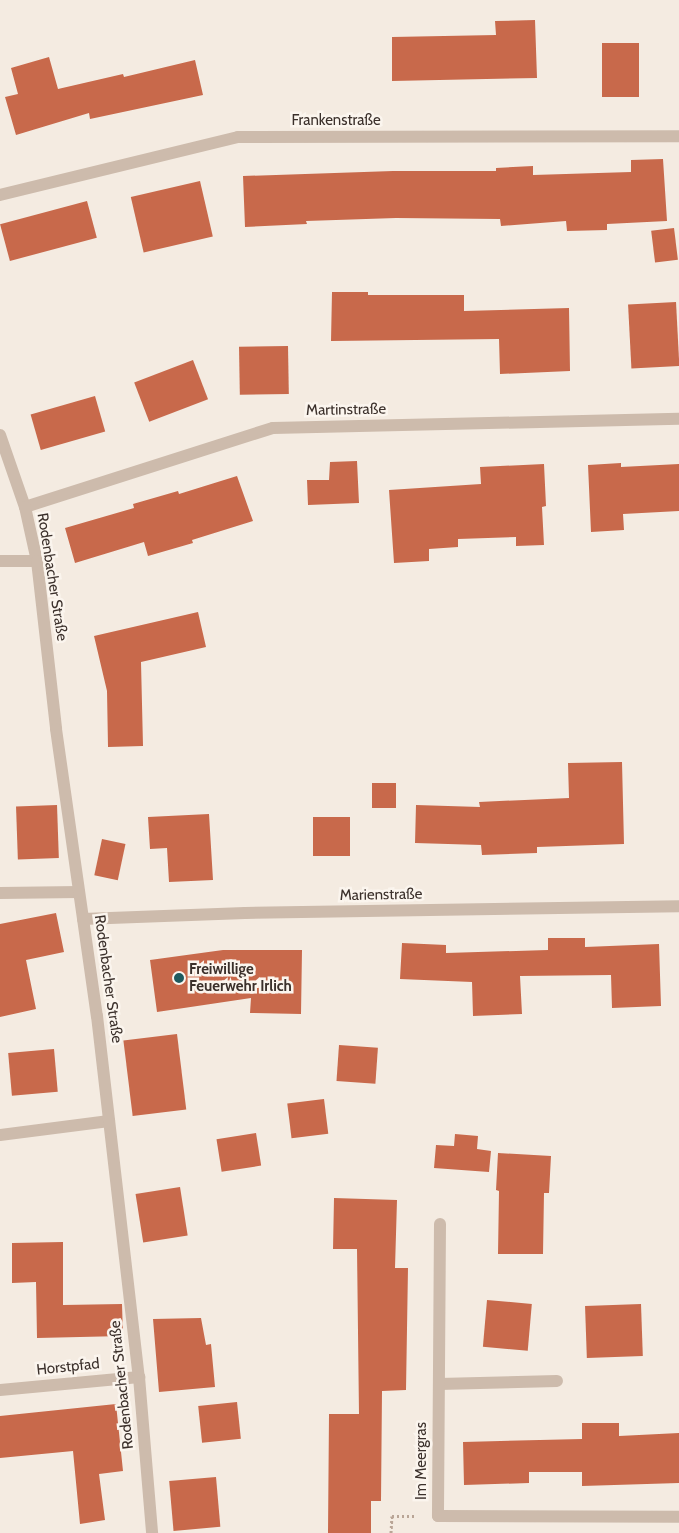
<!DOCTYPE html>
<html>
<head>
<meta charset="utf-8">
<style>
	body { margin:0 }
	#map { position:relative; width:679px; height:1533px; overflow:hidden; background:#f4ebe1; font-family:Cabin,sans-serif }
	div>[style] { position:absolute }
	[style*='--x'] { left:calc(var(--x)*1px); top:calc(var(--y)*1px); width:calc(var(--w)*1px); rotate:calc(var(--a)*1deg) }
	.building>* { inset:0; background:#c8694b; transform-origin:0 0 }
	.path>* { height:3px; margin-top:-1.5px; transform-origin:0; background:repeating-linear-gradient(90deg,#b9a596 0 2.5px,transparent 0 5px) }
	.service>* { height:12px; margin:-6px; padding:0 6px; transform-origin:6px; border-radius:6px; background:#cdbbac }
	.minor>* { height:12px; margin:-6px; padding:0 6px; transform-origin:6px; border-radius:6px; background:#cdbbac }
	.tertiary>* { height:12px; margin:-6px; padding:0 6px; transform-origin:6px; border-radius:6px; background:#cdbbac }
	.dots>* { width:14px; height:14px; translate:-50% -50%; box-sizing:border-box; border:2px solid #fbf5ee; border-radius:50% }
	span { translate:-50% -50%; white-space:nowrap; text-align:center; line-height:1.15; -webkit-text-stroke:5px #fbf5ee; paint-order:stroke }
	.street-label { font-size:15px; color:#3b302b }
	.poi-label { font-size:15px; color:#3b302b; font-weight:700 }
	.left { translate:0 -50%; text-align:left }
</style>
</head>
<body>
<div id="map">
	<div class="building">
		<div style="clip-path:polygon(535px 20px,537px 78px,392px 81px,392px 37px,496px 35px,495px 21px)"></div>
		<div style="left:602px;top:43px;width:37px;height:54px"></div>
		<div style="clip-path:polygon(49px 57px,58px 89px,123px 74px,124px 77px,195px 60px,203px 95px,90px 119px,89px 113px,16px 135px,5px 97px,18px 94px,11px 68px)"></div>
		<div style="clip-path:polygon(663px 159px,667px 221px,607px 224px,607px 230px,567px 231px,566px 221px,501px 226px,500px 219px,396px 218px,306px 221px,307px 224px,245px 227px,243px 176px,393px 171px,496px 171px,496px 168px,533px 166px,533px 175px,631px 172px,631px 160px)"></div>
		<div style="left:200px;top:181px;width:57px;height:71px;rotate:77deg"></div>
		<div style="left:87px;top:201px;width:38px;height:90px;rotate:75deg"></div>
		<div style="left:674px;top:228px;width:32px;height:23px;rotate:83deg"></div>
		<div style="clip-path:polygon(332px 292px,368px 292px,368px 295px,464px 295px,464px 311px,569px 308px,570px 371px,500px 374px,499px 339px,331px 341px)"></div>
		<div style="left:676px;top:302px;width:64px;height:48px;rotate:87deg"></div>
		<div style="left:288px;top:346px;width:48px;height:49px;rotate:89deg"></div>
		<div style="left:193px;top:360px;width:42px;height:63px;rotate:69deg"></div>
		<div style="left:95px;top:396px;width:37px;height:67px;rotate:74deg"></div>
		<div style="clip-path:polygon(357px 461px,359px 503px,308px 505px,307px 480px,329px 480px,330px 462px)"></div>
		<div style="clip-path:polygon(621px 463px,621px 467px,679px 464px,679px 511px,623px 514px,624px 530px,591px 532px,588px 465px)"></div>
		<div style="clip-path:polygon(544px 464px,546px 506px,542px 507px,544px 545px,516px 546px,516px 537px,458px 539px,458px 547px,429px 549px,429px 561px,394px 563px,389px 490px,481px 484px,480px 467px)"></div>
		<div style="clip-path:polygon(237px 476px,253px 521px,192px 540px,193px 543px,148px 556px,144px 542px,75px 563px,65px 528px,134px 508px,133px 504px,178px 491px,179px 494px)"></div>
		<div style="clip-path:polygon(198px 612px,206px 647px,141px 662px,143px 746px,108px 747px,107px 691px,94px 636px)"></div>
		<div style="clip-path:polygon(622px 762px,624px 844px,537px 847px,537px 853px,482px 855px,481px 845px,415px 843px,416px 805px,480px 807px,479px 802px,569px 798px,568px 763px)"></div>
		<div style="left:372px;top:783px;width:24px;height:25px"></div>
		<div style="left:57px;top:805px;width:53px;height:41px;rotate:88deg"></div>
		<div style="clip-path:polygon(209px 814px,213px 880px,169px 882px,167px 848px,150px 849px,148px 817px)"></div>
		<div style="left:313px;top:817px;width:37px;height:39px"></div>
		<div style="left:102px;top:839px;width:24px;height:37px;rotate:12deg"></div>
		<div style="clip-path:polygon(56px 913px,64px 952px,26px 960px,36px 1009px,0 1017px,0 924px)"></div>
		<div style="clip-path:polygon(548px 938px,585px 938px,585px 947px,659px 944px,661px 1006px,612px 1008px,611px 975px,520px 976px,522px 1014px,473px 1016px,472px 982px,400px 979px,402px 943px,446px 945px,446px 953px,548px 950px)"></div>
		<div style="clip-path:polygon(223px 950px,302px 950px,301px 1014px,250px 1013px,251px 998px,157px 1012px,150px 960px)"></div>
		<div style="left:177px;top:1034px;width:76px;height:54px;rotate:83deg"></div>
		<div style="left:339px;top:1045px;width:39px;height:36px;rotate:4deg"></div>
		<div style="left:54px;top:1049px;width:43px;height:46px;rotate:85deg"></div>
		<div style="left:324px;top:1099px;width:35px;height:37px;rotate:83deg"></div>
		<div style="left:256px;top:1133px;width:33px;height:40px;rotate:81deg"></div>
		<div style="clip-path:polygon(455px 1134px,478px 1136px,477px 1149px,491px 1151px,489px 1172px,434px 1168px,436px 1145px,454px 1146px)"></div>
		<div style="clip-path:polygon(498px 1153px,551px 1156px,549px 1193px,544px 1193px,543px 1254px,498px 1254px,499px 1191px,496px 1190px)"></div>
		<div style="left:180px;top:1187px;width:49px;height:45px;rotate:81deg"></div>
		<div style="clip-path:polygon(334px 1198px,397px 1200px,395px 1268px,408px 1268px,406px 1390px,382px 1391px,381px 1501px,371px 1501px,371px 1533px,328px 1533px,329px 1414px,359px 1414px,357px 1249px,333px 1249px)"></div>
		<div style="clip-path:polygon(63px 1242px,63px 1305px,122px 1304px,123px 1336px,37px 1338px,36px 1282px,12px 1283px,12px 1243px)"></div>
		<div style="left:487px;top:1300px;width:45px;height:47px;rotate:5deg"></div>
		<div style="left:641px;top:1304px;width:52px;height:56px;rotate:88deg"></div>
		<div style="clip-path:polygon(201px 1318px,206px 1345px,211px 1344px,215px 1387px,159px 1392px,153px 1319px)"></div>
		<div style="left:237px;top:1402px;width:37px;height:39px;rotate:84deg"></div>
		<div style="clip-path:polygon(116px 1404px,123px 1471px,99px 1474px,105px 1520px,80px 1524px,73px 1451px,0 1458px,0 1416px)"></div>
		<div style="clip-path:polygon(582px 1423px,619px 1423px,619px 1436px,679px 1433px,679px 1483px,582px 1486px,582px 1472px,529px 1472px,529px 1483px,464px 1485px,463px 1442px,582px 1439px)"></div>
		<div style="left:216px;top:1477px;width:50px;height:47px;rotate:85deg"></div>
	</div>
	<div class="path">
		<div style="--x:391;--y:1533;--w:17;--a:-87"></div>
		<div style="--x:392;--y:1516;--w:25;--a:0"></div>
	</div>
	<div class="service">
		<div style="--x:0;--y:1135;--w:110;--a:-7.3"></div>
		<div style="--x:439;--y:1384;--w:118;--a:-1.5"></div>
	</div>
	<div class="minor">
		<div style="--x:0;--y:195;--w:245;--a:-13.7"></div>
		<div style="--x:238;--y:137;--w:441;--a:-0.1"></div>
		<div style="--x:25;--y:507;--w:260;--a:-17.7"></div>
		<div style="--x:273;--y:428;--w:406;--a:-1.3"></div>
		<div style="--x:0;--y:561;--w:37;--a:0"></div>
		<div style="--x:0;--y:893;--w:79;--a:-0.7"></div>
		<div style="--x:83;--y:919;--w:162;--a:-2.1"></div>
		<div style="--x:245;--y:913;--w:434;--a:-0.9"></div>
		<div style="--x:440;--y:1224;--w:292;--a:90.4"></div>
		<div style="--x:438;--y:1516;--w:241;--a:0.2"></div>
		<div style="--x:0;--y:1390;--w:140;--a:-5.3"></div>
	</div>
	<div class="tertiary">
		<div style="--x:0;--y:435;--w:76;--a:70.9"></div>
		<div style="--x:25;--y:507;--w:55;--a:77.5"></div>
		<div style="--x:37;--y:561;--w:169;--a:83.5"></div>
		<div style="--x:56;--y:729;--w:290;--a:81.9"></div>
		<div style="--x:97;--y:1016;--w:363;--a:83.4"></div>
		<div style="--x:139;--y:1377;--w:157;--a:85.2"></div>
	</div>
	<div class="dots">
		<div style="left:179px;top:978px;background:#1f5a5e"></div>
	</div>
	<div class="street-label">
		<span style="left:336px;top:121px">Frankenstraße</span>
		<span style="left:346px;top:410px;rotate:-1deg">Martinstraße</span>
		<span style="left:52px;top:577px;rotate:81deg">Rodenbacher Straße</span>
		<span style="left:381px;top:895px;rotate:-1deg">Marienstraße</span>
		<span style="left:108px;top:979px;rotate:82deg">Rodenbacher Straße</span>
		<span style="left:68px;top:1367px;rotate:-6deg">Horstpfad</span>
		<span style="left:122px;top:1385px;rotate:-96deg">Rodenbacher Straße</span>
		<span style="left:422px;top:1461px;rotate:-90deg">Im Meergras</span>
	</div>
	<div class="poi-label">
		<span class="left" style="left:189px;top:978px">Freiwillige<br>Feuerwehr Irlich</span>
	</div>
</div>
</body>
</html>
